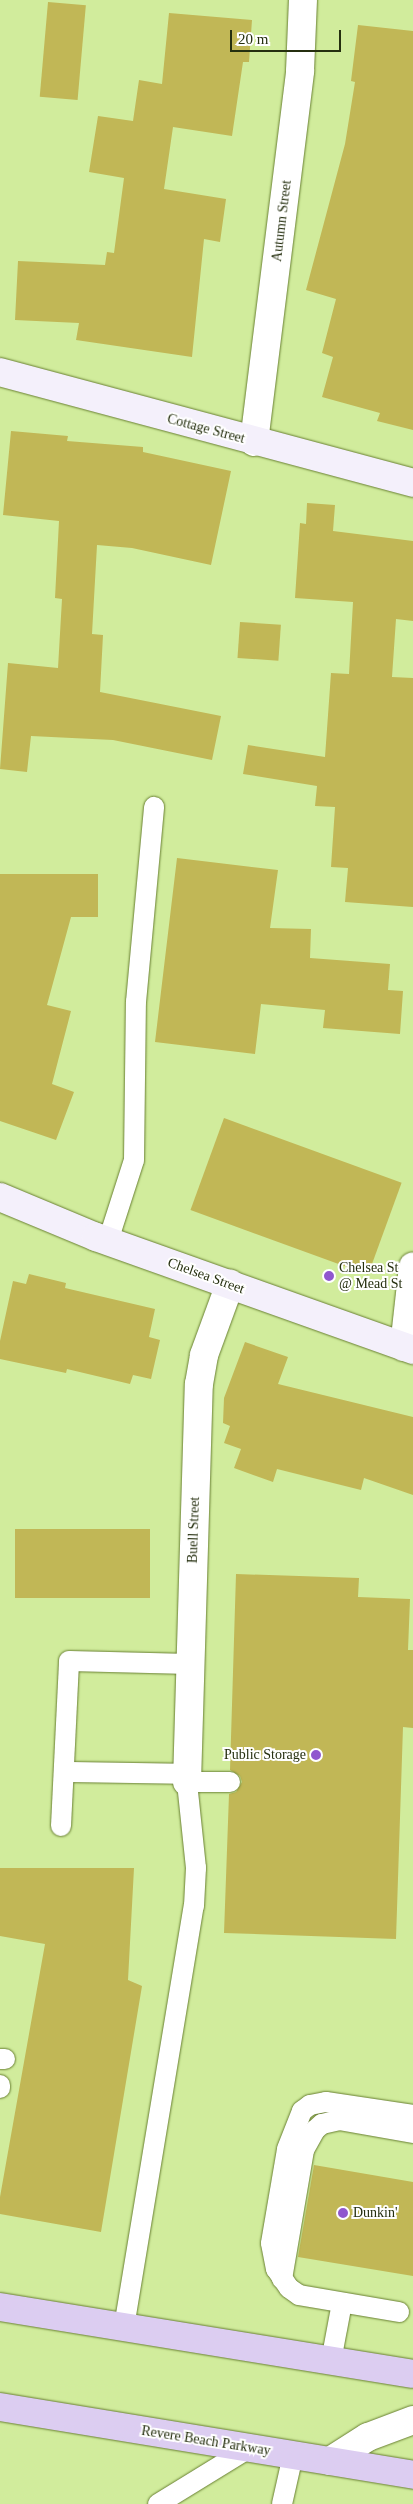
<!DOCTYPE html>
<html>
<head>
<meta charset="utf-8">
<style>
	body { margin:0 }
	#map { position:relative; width:413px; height:2504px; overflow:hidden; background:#d1ec9c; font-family:"Times New Roman",serif }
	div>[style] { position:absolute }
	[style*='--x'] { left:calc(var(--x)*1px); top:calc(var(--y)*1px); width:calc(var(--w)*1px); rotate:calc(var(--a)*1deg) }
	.building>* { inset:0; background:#c1b756; transform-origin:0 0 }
	.roads { filter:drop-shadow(0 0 1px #698033) drop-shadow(0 0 1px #698033) }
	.lane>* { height:20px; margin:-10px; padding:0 10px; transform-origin:10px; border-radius:10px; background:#fff }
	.street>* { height:28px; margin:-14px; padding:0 14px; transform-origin:14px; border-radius:14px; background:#fff }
	.secondary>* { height:28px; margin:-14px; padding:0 14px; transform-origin:14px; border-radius:14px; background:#f4f0fb }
	.highway>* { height:28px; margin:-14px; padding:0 14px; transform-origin:14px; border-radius:14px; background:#dccdf1 }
	.dots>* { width:14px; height:14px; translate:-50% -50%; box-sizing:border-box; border:2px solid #fff; border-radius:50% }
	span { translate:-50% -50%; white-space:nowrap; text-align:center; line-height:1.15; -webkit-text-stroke:4px #fff; paint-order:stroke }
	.street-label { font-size:14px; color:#252f0f }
	.poi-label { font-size:14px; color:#252f0f }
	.left { translate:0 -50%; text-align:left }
	.right { translate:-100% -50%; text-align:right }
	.scale { position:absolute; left:230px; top:30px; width:111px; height:22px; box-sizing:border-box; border:2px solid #252f0f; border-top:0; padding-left:6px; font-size:15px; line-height:18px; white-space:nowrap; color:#252f0f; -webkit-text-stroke:4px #fff; paint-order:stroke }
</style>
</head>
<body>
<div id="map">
	<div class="building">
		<div style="left:48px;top:2px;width:38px;height:95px;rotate:5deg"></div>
		<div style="clip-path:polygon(169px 13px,252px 20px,249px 62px,243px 62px,232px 136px,173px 127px,164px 189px,226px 199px,220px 242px,204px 239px,192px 357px,76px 340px,79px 323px,15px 320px,18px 261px,105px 265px,107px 252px,114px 253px,124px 178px,89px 172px,98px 116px,133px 121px,139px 80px,162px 84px)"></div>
		<div style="clip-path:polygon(358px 25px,413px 31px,413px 430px,377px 421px,380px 413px,322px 397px,333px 357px,322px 353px,336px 299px,306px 290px,345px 144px,355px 82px,351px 81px)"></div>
		<div style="clip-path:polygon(11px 431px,68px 436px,67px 441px,143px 447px,143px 452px,231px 471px,211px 565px,132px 548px,97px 545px,92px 634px,103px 635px,100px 692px,221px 716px,212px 760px,113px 740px,31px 736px,27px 772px,0 769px,8px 663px,58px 668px,62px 599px,55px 598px,59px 521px,3px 515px)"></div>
		<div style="clip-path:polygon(307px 503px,335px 505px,333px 531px,413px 541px,413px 621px,396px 619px,392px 677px,413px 678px,413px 907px,345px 902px,348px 868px,331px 867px,335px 807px,315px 806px,317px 786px,243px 774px,248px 745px,325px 757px,331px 673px,349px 674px,353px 602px,295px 598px,300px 523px,306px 524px)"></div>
		<div style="left:240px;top:622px;width:41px;height:36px;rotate:4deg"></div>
		<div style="clip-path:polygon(177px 858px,278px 870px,270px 928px,311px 929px,310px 958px,390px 964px,388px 990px,403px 991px,400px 1034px,323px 1028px,325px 1010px,261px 1004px,255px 1054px,155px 1042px)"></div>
		<div style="clip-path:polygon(0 874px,98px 874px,98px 917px,71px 917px,47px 1005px,71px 1011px,52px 1084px,74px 1092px,56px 1140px,0 1121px)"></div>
		<div style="left:224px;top:1118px;width:189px;height:98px;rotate:20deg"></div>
		<div style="clip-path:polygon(29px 1274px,66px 1283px,65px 1288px,155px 1309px,149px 1337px,160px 1340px,151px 1379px,133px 1375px,130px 1384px,67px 1369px,66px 1373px,0 1359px,0 1341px,13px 1281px,26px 1284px)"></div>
		<div style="clip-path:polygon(245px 1342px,288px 1357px,278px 1384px,413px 1417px,413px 1495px,364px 1478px,361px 1490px,277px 1469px,273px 1482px,234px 1468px,241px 1449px,224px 1443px,230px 1426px,223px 1423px,224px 1398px)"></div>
		<div style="left:15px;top:1529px;width:135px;height:69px"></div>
		<div style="clip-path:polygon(236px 1574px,359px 1578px,358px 1597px,410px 1599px,408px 1650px,413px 1650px,413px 1728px,403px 1727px,396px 1939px,224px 1933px,229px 1794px,236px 1792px,242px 1782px,240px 1776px,230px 1770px)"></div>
		<div style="clip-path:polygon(0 1868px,134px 1868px,128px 1980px,142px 1986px,101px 2232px,0 2214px,0 2197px,45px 1944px,0 1936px)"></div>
		<div style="clip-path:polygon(314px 2165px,413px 2182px,413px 2276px,298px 2257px)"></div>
	</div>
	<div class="roads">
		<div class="lane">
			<div style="--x:108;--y:1241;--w:85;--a:-72.2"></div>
			<div style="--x:134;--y:1160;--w:158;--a:-89.3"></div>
			<div style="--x:136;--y:1002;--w:196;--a:-84.7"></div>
			<div style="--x:64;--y:1772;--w:123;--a:0.9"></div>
			<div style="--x:61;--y:1826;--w:165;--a:-87.2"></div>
			<div style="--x:69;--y:1661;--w:121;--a:1.4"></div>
			<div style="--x:0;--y:2059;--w:5;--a:0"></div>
			<div style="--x:0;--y:2088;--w:3;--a:-90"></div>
			<div style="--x:282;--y:2279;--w:131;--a:-80.3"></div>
			<div style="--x:304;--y:2150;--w:23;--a:-61"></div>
			<div style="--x:315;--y:2130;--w:9;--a:-41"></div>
			<div style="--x:322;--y:2124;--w:17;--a:-13"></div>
			<div style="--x:339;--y:2120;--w:75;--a:10"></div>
			<div style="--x:399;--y:2312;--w:101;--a:-170.4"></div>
			<div style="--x:299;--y:2295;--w:12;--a:-145"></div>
			<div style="--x:289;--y:2288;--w:23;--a:-124"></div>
			<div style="--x:276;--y:2269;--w:26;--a:-101"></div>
			<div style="--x:271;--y:2243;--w:95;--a:-80.3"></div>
			<div style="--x:287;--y:2149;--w:41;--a:-68.5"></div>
			<div style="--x:302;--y:2111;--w:10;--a:-37"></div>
			<div style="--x:310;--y:2105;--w:16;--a:-11"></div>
			<div style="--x:326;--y:2102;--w:88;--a:8.5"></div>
			<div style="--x:124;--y:2327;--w:427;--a:-80.6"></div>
			<div style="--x:194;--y:1906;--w:38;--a:-87"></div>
			<div style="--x:196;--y:1868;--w:86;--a:-96"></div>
			<div style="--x:187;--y:1782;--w:43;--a:0"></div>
			<div style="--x:331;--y:2361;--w:59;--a:-79.3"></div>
			<div style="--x:158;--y:2504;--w:107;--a:-31.6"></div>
			<div style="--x:282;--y:2504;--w:50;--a:-77.3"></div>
		</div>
		<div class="street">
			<div style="--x:254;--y:442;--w:374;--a:-82.9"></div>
			<div style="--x:300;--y:71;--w:71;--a:-87.6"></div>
			<div style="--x:404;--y:1347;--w:81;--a:-83.6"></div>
			<div style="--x:187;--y:1782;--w:398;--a:-88.3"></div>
			<div style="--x:199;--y:1384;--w:29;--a:-80"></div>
			<div style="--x:204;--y:1355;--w:76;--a:-69.9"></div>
			<div style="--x:330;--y:2461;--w:45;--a:-32.3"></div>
			<div style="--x:368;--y:2437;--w:48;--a:-20.7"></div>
		</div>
		<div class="secondary">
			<div style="--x:0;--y:372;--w:428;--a:15"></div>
			<div style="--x:0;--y:1197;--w:104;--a:22.6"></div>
			<div style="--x:96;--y:1237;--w:337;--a:19.6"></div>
		</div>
		<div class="highway">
			<div style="--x:0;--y:2307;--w:418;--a:9.2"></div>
			<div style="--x:0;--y:2407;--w:419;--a:9.3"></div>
		</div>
	</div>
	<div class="dots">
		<div style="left:329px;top:1276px;background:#9057ce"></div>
		<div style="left:316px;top:1755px;background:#9057ce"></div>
		<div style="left:343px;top:2213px;background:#9057ce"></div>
	</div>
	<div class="street-label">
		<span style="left:282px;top:221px;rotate:-83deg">Autumn Street</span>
		<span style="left:206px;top:429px;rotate:15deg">Cottage Street</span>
		<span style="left:206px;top:1276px;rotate:20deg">Chelsea Street</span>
		<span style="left:194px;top:1530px;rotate:-88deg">Buell Street</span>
		<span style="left:206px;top:2441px;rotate:9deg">Revere Beach Parkway</span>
	</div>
	<div class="poi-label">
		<span class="left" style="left:339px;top:1276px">Chelsea St<br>@ Mead St</span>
		<span class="right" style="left:306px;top:1755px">Public Storage</span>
		<span class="left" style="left:353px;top:2213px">Dunkin'</span>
	</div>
	<div class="scale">20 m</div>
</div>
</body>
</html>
